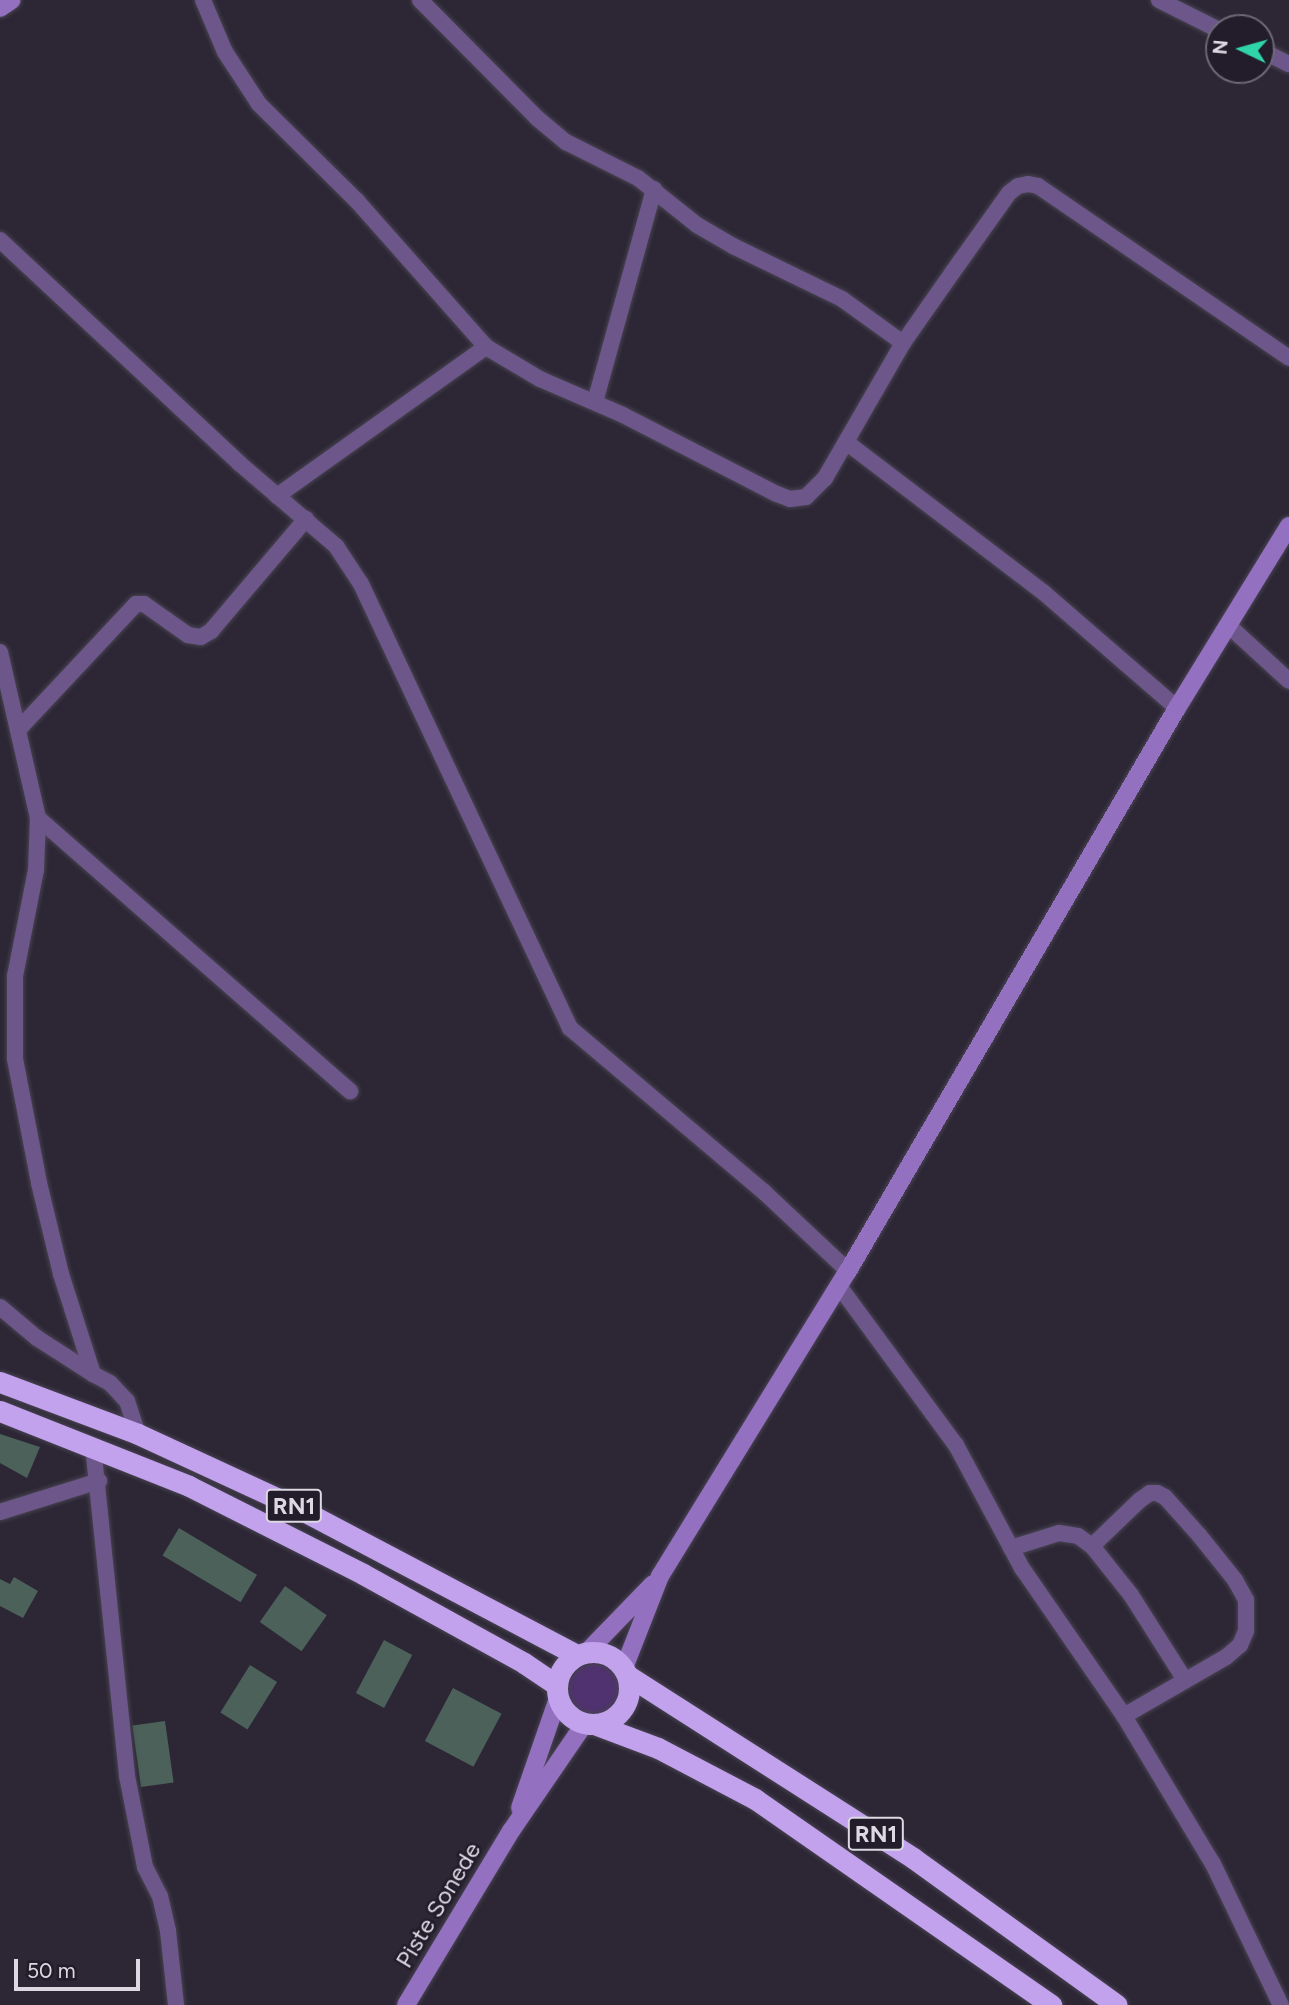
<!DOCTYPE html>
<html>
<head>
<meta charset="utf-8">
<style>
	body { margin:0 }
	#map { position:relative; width:1289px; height:2005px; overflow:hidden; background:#2c2635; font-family:Figtree,sans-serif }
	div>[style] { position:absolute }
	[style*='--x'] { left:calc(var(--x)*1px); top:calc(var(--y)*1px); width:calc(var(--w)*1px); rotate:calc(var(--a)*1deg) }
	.green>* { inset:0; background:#4f326f }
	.round { border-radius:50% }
	.building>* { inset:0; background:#4b6159; transform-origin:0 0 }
	.roads { filter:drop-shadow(0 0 2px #484351) drop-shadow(0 0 2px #484351) }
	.street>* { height:16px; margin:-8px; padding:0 8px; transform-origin:8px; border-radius:8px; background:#6d578a }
	.secondary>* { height:18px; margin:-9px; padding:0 9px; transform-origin:9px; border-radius:9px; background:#9470c1 }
	.highway>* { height:21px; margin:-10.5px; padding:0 10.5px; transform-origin:10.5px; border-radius:10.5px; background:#c2a2ed }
	.highway>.ring { margin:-10.5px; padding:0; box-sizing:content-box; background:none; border:21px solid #c2a2ed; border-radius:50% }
	span { translate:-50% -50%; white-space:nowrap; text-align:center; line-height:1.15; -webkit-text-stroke:5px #221c2b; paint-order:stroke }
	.shield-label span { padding:2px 5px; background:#221c2b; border:2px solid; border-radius:5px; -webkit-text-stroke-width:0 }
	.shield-label { font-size:23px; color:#ddd9e3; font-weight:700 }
	.street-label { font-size:24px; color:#ddd9e3 }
	.north { position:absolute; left:1205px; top:14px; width:70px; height:70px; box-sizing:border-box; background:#221c2b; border:2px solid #6d6875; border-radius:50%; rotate:275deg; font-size:19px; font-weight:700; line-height:28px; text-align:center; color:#ddd9e3 }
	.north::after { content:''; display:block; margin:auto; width:24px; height:32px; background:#30d4a9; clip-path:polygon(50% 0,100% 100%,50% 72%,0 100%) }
	.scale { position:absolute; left:14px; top:1959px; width:126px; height:32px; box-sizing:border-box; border:4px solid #ddd9e3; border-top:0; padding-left:9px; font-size:21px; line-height:24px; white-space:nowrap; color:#ddd9e3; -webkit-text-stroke:5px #221c2b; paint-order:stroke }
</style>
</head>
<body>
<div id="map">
	<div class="green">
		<div class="round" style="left:569px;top:1664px;width:50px;height:50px"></div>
	</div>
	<div class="building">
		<div style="clip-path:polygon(0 1434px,40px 1447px,27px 1478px,0 1463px)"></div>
		<div style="left:179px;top:1528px;width:91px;height:32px;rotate:31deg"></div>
		<div style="clip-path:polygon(14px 1577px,38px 1591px,23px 1618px,0 1606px,0 1579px,10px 1584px)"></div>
		<div style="left:285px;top:1586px;width:51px;height:44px;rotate:35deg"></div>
		<div style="left:384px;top:1640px;width:32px;height:60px;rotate:28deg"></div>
		<div style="left:250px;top:1665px;width:32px;height:56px;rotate:32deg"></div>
		<div style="left:453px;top:1688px;width:55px;height:60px;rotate:28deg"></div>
		<div style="left:165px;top:1721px;width:62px;height:33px;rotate:82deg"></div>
	</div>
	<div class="roads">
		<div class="street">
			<div style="--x:203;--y:0;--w:56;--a:67.1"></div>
			<div style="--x:225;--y:52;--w:62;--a:56.8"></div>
			<div style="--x:259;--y:104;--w:138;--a:44.7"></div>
			<div style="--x:357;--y:201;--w:195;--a:48.5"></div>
			<div style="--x:420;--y:0;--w:166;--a:45.2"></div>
			<div style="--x:537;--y:118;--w:38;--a:40"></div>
			<div style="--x:566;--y:142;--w:80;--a:26.6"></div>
			<div style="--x:638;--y:178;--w:75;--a:38.5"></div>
			<div style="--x:697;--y:225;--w:42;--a:30.3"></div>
			<div style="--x:733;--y:246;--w:121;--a:25.9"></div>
			<div style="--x:842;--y:299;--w:75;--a:35.8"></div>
			<div style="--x:1159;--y:0;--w:67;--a:26.6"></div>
			<div style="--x:1261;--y:50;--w:31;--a:27"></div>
			<div style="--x:0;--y:240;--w:327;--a:43"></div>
			<div style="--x:239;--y:463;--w:128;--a:40.6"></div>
			<div style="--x:336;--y:546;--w:45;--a:56.7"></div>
			<div style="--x:361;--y:584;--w:491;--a:64.8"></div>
			<div style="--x:570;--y:1028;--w:254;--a:40.2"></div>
			<div style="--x:764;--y:1192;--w:115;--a:43.2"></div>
			<div style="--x:595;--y:402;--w:221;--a:-74.5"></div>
			<div style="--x:846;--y:442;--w:248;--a:37.3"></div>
			<div style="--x:1043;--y:592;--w:177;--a:40.9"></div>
			<div style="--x:277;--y:496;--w:257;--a:-35.5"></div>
			<div style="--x:486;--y:347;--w:63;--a:30.7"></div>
			<div style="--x:540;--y:379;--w:90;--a:23.4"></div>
			<div style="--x:623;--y:415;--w:173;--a:27.2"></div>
			<div style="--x:777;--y:494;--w:14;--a:21"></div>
			<div style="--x:790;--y:499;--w:16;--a:-7"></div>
			<div style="--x:806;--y:497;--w:27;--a:-45"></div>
			<div style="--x:825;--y:478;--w:156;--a:-60"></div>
			<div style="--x:903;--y:343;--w:85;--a:-55"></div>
			<div style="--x:952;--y:273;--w:98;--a:-54.5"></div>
			<div style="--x:1009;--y:193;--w:11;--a:-38"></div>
			<div style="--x:1018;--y:186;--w:10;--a:-11"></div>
			<div style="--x:1028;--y:184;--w:10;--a:11"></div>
			<div style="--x:1038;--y:186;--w:304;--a:34.4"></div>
			<div style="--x:1229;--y:626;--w:81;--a:42.5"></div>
			<div style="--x:0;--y:652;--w:170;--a:77.1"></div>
			<div style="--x:38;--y:818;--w:52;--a:92.2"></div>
			<div style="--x:36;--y:870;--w:108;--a:101.2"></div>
			<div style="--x:15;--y:976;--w:83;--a:90"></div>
			<div style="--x:15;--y:1059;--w:126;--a:79"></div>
			<div style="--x:39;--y:1183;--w:94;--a:76.4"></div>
			<div style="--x:61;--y:1274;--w:105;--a:72.3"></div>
			<div style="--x:93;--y:1374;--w:19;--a:28"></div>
			<div style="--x:110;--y:1383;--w:25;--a:47"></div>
			<div style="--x:127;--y:1401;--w:35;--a:72"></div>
			<div style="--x:18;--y:730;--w:173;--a:-46.9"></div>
			<div style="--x:136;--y:604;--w:8;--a:0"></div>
			<div style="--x:144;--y:604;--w:54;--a:35.2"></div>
			<div style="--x:188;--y:635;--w:13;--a:9"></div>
			<div style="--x:201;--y:637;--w:12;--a:-31"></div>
			<div style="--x:211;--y:631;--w:147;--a:-49.7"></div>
			<div style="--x:38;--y:818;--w:415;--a:41.2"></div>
			<div style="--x:839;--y:1286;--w:197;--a:53.7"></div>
			<div style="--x:956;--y:1445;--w:140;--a:61.8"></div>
			<div style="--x:1022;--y:1568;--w:180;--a:55.4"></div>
			<div style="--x:1124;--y:1716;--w:173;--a:59"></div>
			<div style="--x:1213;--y:1864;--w:157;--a:64.3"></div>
			<div style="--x:0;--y:1307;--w:48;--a:40"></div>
			<div style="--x:37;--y:1338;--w:67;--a:32.7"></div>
			<div style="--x:93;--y:1446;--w:332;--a:84.1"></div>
			<div style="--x:127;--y:1776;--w:93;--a:78.8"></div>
			<div style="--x:145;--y:1867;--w:33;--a:63"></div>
			<div style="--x:160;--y:1896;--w:36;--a:77"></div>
			<div style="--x:168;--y:1931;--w:74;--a:83.8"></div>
			<div style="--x:0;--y:1512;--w:104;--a:-17.4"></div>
			<div style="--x:1092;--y:1546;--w:66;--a:-43.8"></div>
			<div style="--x:1140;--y:1500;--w:12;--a:-35"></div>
			<div style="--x:1150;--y:1493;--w:7;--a:0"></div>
			<div style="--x:1157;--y:1493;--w:9;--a:27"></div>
			<div style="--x:1165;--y:1497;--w:51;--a:48.2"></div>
			<div style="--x:1199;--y:1535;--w:58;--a:51.3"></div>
			<div style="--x:1235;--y:1580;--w:23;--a:61"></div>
			<div style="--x:1246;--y:1600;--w:31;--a:90"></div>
			<div style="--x:1246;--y:1631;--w:15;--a:113"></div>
			<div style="--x:1240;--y:1645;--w:18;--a:139"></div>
			<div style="--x:1226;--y:1657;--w:118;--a:150"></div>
			<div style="--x:1011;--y:1548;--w:50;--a:-17.4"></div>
			<div style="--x:1059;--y:1533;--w:19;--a:9"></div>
			<div style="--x:1078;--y:1536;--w:17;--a:36"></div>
			<div style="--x:1092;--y:1546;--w:63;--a:51.5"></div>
			<div style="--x:1131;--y:1595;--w:101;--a:57.6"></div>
		</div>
		<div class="secondary">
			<div style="--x:0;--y:8;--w:14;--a:-34"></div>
			<div style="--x:588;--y:1651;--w:93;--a:-45.9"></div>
			<div style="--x:624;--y:1668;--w:99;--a:-68.6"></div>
			<div style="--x:660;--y:1576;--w:358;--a:-58.4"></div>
			<div style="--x:848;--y:1271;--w:652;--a:-59.7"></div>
			<div style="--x:1177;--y:708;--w:214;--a:-58.4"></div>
			<div style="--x:520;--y:1808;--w:116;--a:-70.9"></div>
			<div style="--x:406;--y:2005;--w:203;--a:-58.9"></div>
			<div style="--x:511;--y:1831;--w:131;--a:-55.6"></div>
		</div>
		<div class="highway">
			<div style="--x:0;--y:1382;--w:147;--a:20.6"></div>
			<div style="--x:138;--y:1434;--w:174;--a:24.8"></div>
			<div style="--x:296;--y:1507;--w:318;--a:27.8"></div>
			<div style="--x:0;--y:1411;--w:203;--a:21.6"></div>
			<div style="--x:189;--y:1486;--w:195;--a:26.8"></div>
			<div style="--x:363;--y:1574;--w:184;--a:28.9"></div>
			<div style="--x:524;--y:1663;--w:40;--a:34"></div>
			<div class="ring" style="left:557px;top:1652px;width:51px;height:51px"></div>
			<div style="--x:627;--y:1675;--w:340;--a:32.6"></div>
			<div style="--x:913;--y:1858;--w:251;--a:35.8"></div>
			<div style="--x:594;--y:1724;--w:68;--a:20.6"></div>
			<div style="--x:658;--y:1748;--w:110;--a:27.7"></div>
			<div style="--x:755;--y:1799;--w:361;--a:34.8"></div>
		</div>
	</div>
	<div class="shield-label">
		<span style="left:294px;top:1506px">RN1</span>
		<span style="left:876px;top:1834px">RN1</span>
	</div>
	<div class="street-label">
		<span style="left:438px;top:1905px;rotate:-59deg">Piste Sonede</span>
	</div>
	<div class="north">N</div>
	<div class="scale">50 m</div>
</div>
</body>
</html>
